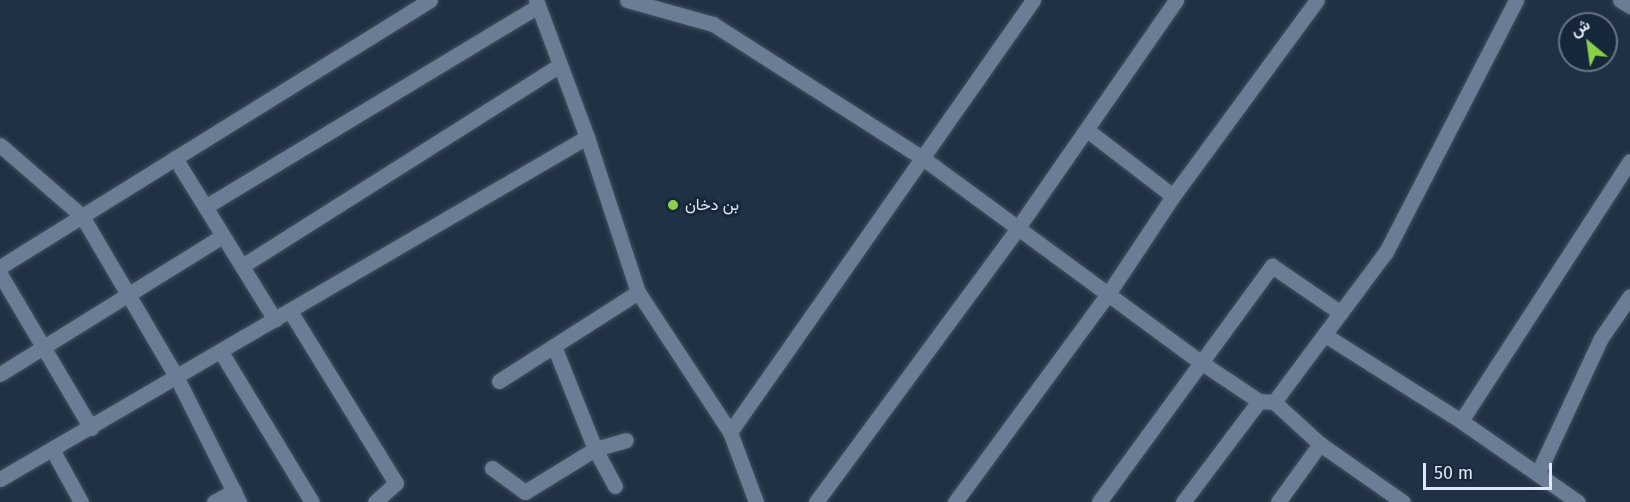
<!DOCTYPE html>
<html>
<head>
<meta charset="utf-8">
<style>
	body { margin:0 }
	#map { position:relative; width:1630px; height:502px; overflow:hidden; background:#203145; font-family:"Fira Sans",Vazirmatn,sans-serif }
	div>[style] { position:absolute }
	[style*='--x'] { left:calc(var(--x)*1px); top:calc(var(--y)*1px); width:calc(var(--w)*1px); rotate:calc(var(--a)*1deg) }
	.roads { filter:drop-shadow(0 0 2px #414e5f) drop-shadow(0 0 2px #414e5f) }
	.minor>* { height:15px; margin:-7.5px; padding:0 7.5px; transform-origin:7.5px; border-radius:7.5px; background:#6a7d94 }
	.dots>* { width:16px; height:16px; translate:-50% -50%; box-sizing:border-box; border:3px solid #17273a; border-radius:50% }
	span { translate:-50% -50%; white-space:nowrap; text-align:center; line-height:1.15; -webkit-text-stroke:6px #17273a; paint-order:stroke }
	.poi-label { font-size:16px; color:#dfe9f6 }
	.left { translate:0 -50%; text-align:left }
	.north { position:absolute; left:1558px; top:12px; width:60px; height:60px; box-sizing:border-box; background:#17273a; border:2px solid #677585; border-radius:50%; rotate:331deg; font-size:16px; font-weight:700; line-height:24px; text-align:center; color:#dfe9f6 }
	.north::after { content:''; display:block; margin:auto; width:21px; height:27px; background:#89cf48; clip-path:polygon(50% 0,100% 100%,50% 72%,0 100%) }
	.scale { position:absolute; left:1423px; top:463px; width:129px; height:27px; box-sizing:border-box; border:3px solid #dfe9f6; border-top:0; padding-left:8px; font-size:18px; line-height:21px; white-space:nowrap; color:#dfe9f6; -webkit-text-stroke:4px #17273a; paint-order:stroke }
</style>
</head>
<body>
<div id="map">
	<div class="roads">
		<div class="minor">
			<div style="--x:536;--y:0;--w:146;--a:69.6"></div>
			<div style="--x:587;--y:137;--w:163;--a:71.8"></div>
			<div style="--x:638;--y:292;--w:168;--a:56.7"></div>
			<div style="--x:730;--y:432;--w:75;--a:69.6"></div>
			<div style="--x:627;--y:0;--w:89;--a:15.6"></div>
			<div style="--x:713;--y:24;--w:250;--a:32.6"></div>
			<div style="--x:924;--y:159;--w:341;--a:36.3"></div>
			<div style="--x:1199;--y:361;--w:72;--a:33.7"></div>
			<div style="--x:1259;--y:401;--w:15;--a:4"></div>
			<div style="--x:1274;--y:402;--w:62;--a:42.4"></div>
			<div style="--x:1320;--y:444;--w:101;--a:34.9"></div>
			<div style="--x:1620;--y:0;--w:12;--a:31"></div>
			<div style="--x:1087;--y:130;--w:108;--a:37.5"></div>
			<div style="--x:0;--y:145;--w:108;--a:40.9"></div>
			<div style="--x:82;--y:216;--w:188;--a:59.6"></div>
			<div style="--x:177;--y:378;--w:139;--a:63.4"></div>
			<div style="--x:175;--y:158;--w:190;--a:58.3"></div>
			<div style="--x:205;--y:207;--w:389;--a:-31.1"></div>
			<div style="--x:242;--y:266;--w:376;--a:-32.3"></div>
			<div style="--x:0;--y:267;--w:506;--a:-31.84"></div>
			<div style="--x:0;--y:274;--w:179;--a:59.4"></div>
			<div style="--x:290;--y:311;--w:202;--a:58.4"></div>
			<div style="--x:396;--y:483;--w:28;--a:138"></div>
			<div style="--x:1325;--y:335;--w:161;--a:32.3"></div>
			<div style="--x:1461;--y:421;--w:142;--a:34.7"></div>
			<div style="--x:554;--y:346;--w:111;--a:68.3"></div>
			<div style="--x:595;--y:449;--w:42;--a:61.6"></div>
			<div style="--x:221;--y:352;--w:175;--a:58.8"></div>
			<div style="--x:0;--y:374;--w:262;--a:-31.8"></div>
			<div style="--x:499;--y:381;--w:165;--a:-32.6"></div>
			<div style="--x:1274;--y:402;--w:187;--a:-53.3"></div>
			<div style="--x:1386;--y:252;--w:284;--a:-62.7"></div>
			<div style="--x:1461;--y:421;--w:310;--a:-57"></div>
			<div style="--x:730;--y:432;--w:528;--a:-54.95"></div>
			<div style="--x:53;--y:451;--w:58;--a:61.2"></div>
			<div style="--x:492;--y:468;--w:41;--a:36"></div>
			<div style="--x:525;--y:492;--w:82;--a:-31.6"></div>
			<div style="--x:595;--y:449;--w:32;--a:-16"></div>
			<div style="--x:1538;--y:473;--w:149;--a:-65"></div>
			<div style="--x:1601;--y:338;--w:51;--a:-55.4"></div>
			<div style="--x:0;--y:479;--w:679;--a:-30.23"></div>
			<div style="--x:214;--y:502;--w:23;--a:-29"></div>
			<div style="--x:816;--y:502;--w:339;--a:-53.6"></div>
			<div style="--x:1017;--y:229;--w:279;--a:-55.2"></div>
			<div style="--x:955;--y:502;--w:258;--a:-53.7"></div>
			<div style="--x:1108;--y:294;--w:118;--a:-56.4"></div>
			<div style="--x:1173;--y:196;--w:243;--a:-53.7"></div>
			<div style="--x:1099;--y:502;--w:293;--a:-53.8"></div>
			<div style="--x:1272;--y:266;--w:83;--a:34.3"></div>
			<div style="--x:1183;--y:502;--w:126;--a:-53"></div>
			<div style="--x:1278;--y:502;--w:72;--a:-54.1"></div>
		</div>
	</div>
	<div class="dots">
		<div style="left:673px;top:205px;background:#89cf48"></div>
	</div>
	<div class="poi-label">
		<span class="left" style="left:685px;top:205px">بن دخان</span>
	</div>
	<div class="north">ش</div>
	<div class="scale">50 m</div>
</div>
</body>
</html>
